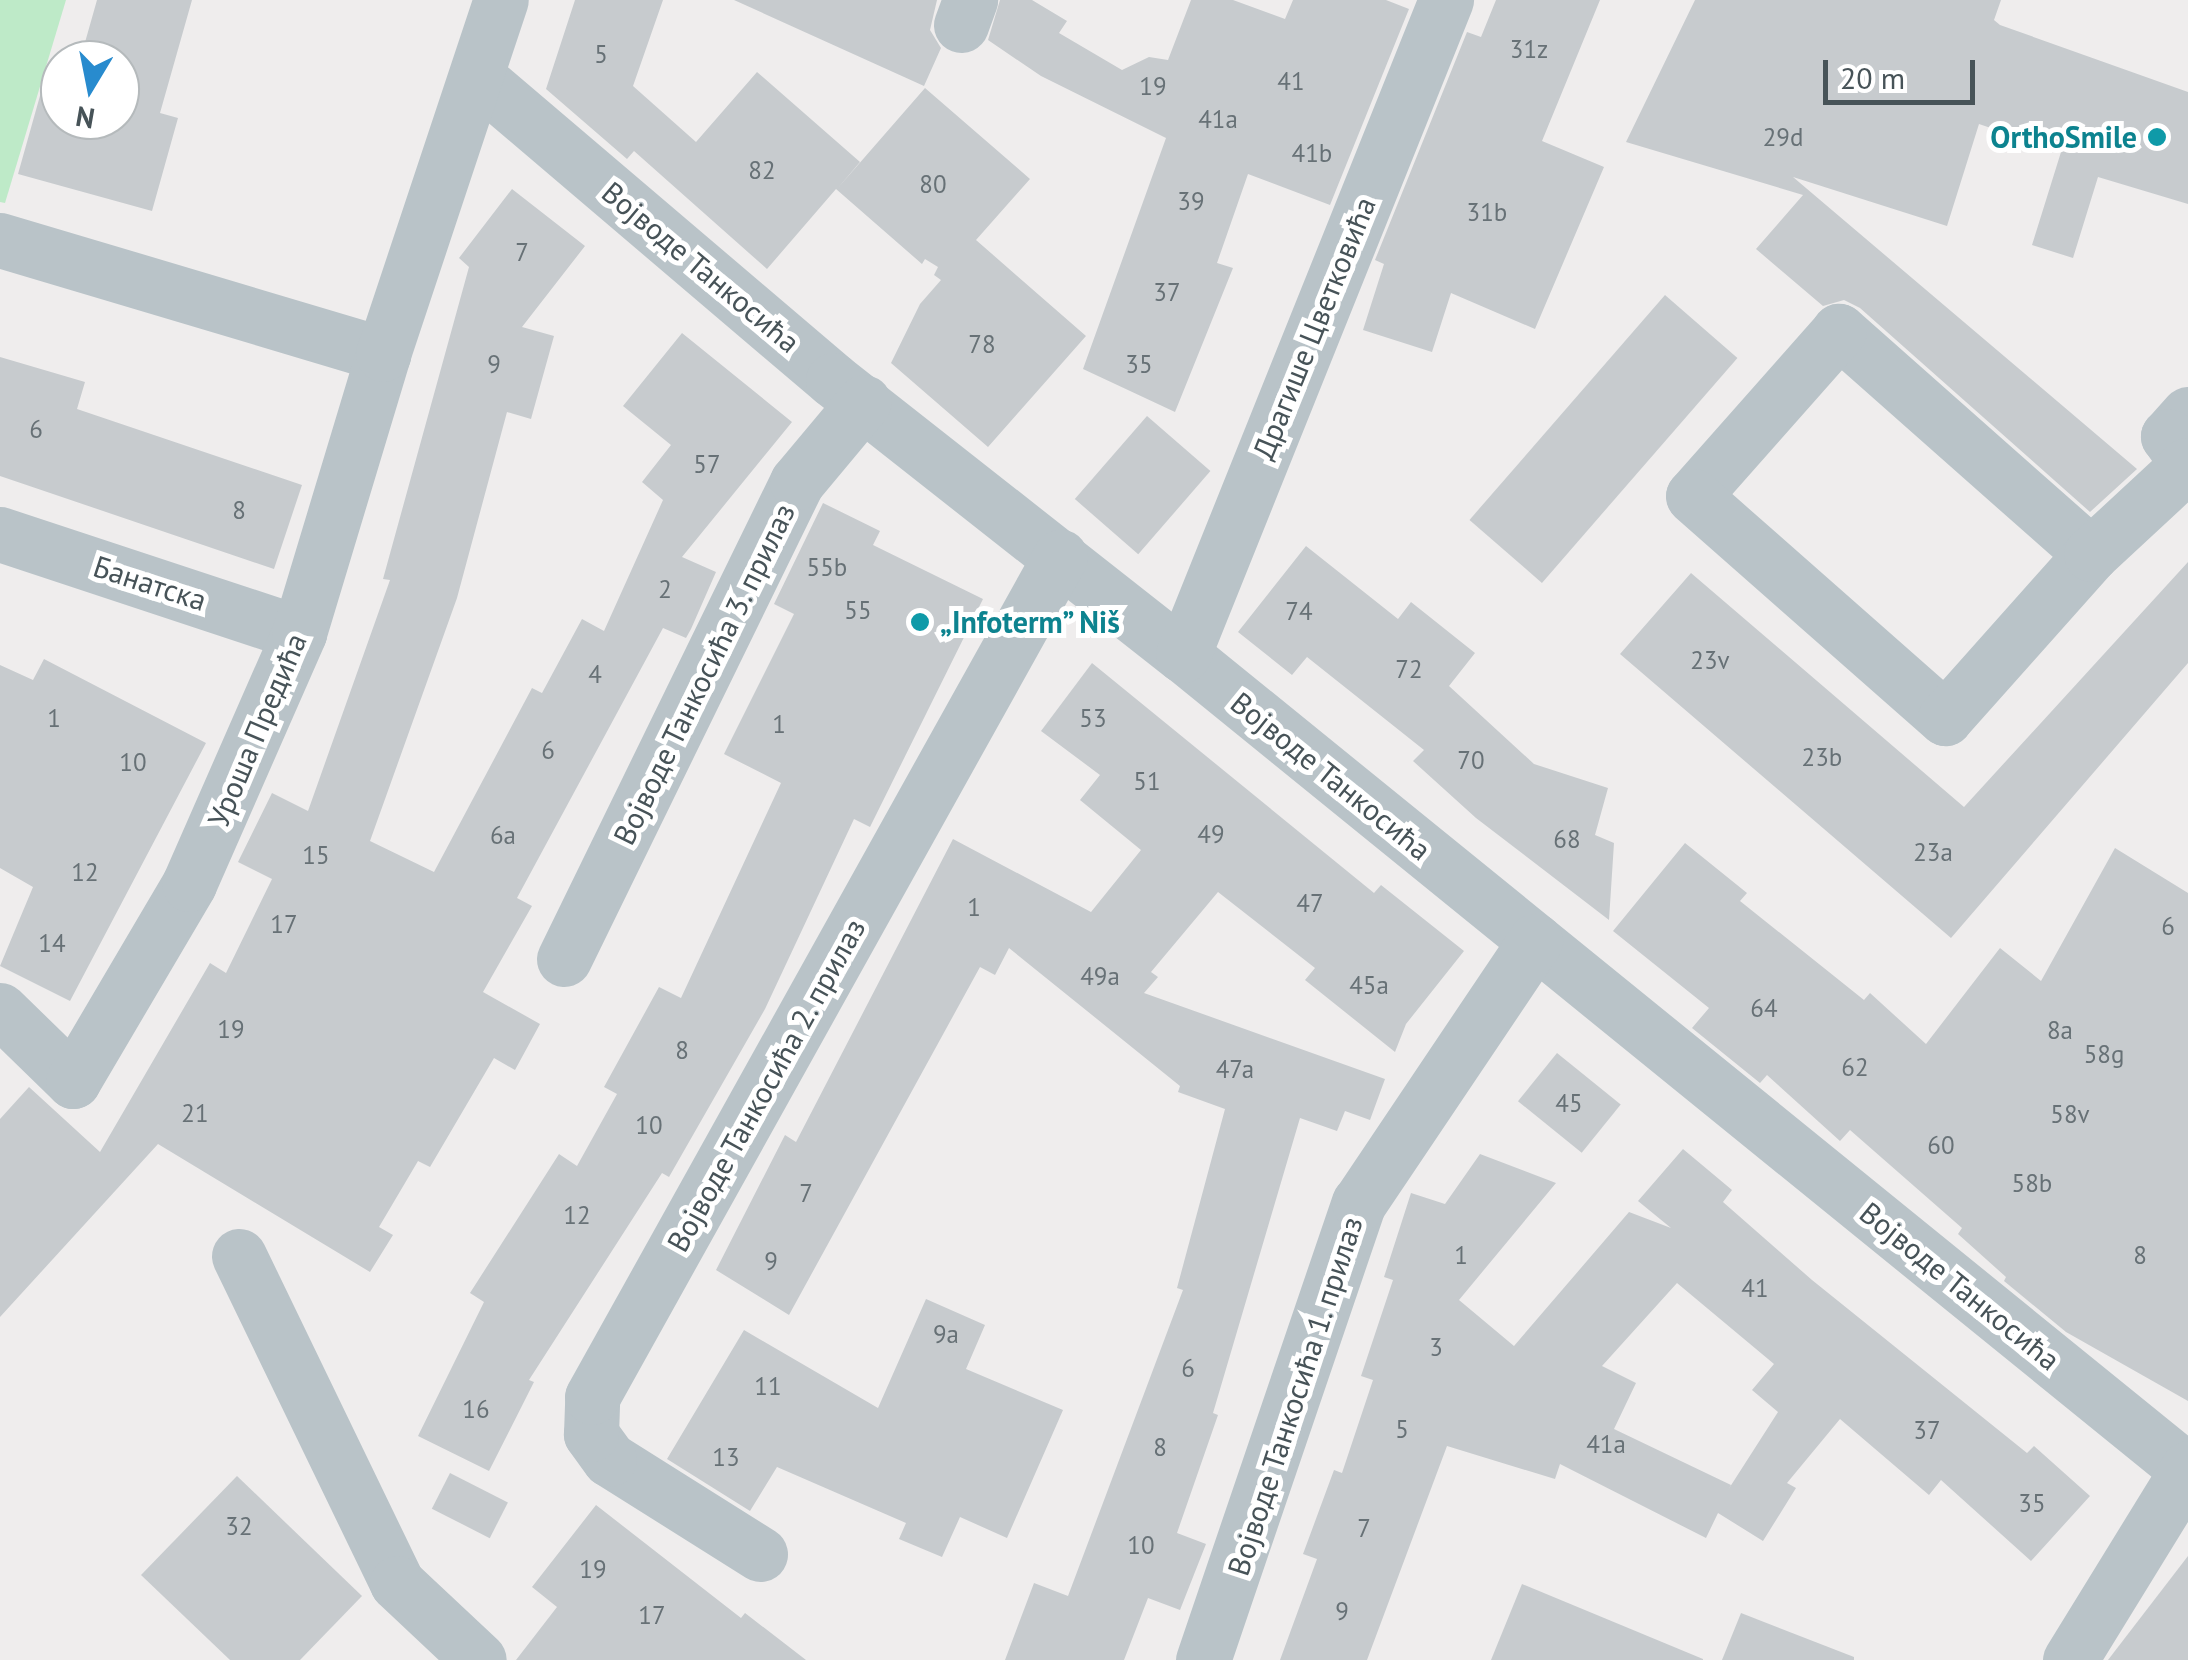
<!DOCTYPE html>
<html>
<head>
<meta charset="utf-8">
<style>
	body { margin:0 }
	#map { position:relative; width:2188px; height:1660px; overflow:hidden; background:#efeded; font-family:"PT Sans",sans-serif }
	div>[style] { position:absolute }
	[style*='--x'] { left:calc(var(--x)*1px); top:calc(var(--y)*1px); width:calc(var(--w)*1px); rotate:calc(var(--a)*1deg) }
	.green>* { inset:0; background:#beeac8 }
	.building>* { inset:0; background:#c7cbce; transform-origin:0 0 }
	.minor>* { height:55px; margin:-27.5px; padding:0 27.5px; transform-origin:27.5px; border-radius:27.5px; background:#b9c3c8 }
	.dots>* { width:28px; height:28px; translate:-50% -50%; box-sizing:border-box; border:5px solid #fff; border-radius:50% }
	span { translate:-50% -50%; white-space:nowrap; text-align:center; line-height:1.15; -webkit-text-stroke:10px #fff; paint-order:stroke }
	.number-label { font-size:25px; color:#677176 }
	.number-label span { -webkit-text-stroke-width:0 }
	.culture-label { font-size:30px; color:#0d838f; font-weight:700 }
	.right { translate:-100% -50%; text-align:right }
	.left { translate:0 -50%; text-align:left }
	.street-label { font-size:30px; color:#475358 }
	.north { position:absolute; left:40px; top:40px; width:100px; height:100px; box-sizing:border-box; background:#fff; border:2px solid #b5babc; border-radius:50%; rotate:190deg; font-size:28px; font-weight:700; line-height:40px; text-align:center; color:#475358 }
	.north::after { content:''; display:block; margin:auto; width:35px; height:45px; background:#288bce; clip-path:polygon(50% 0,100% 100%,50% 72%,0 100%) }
	.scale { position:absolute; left:1823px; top:60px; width:152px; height:45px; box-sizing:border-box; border:5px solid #475358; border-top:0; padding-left:12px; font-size:30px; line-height:35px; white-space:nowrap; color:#475358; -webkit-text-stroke:8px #fff; paint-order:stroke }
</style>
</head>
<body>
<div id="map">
	<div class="green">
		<div style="clip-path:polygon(0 0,66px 0,5px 203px,0 202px)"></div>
	</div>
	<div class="building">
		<div style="clip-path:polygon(97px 0,192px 0,160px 113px,178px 118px,152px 211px,18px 174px,45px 78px,60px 82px,60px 120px,120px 120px,120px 60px,80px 60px)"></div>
		<div style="clip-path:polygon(575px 0,663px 0,633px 86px,696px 142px,757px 72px,860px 162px,837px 189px,925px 88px,1030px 179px,976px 240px,1086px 336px,988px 447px,891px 363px,920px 304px,941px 280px,934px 275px,938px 267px,925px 259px,922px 264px,836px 189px,767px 269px,634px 151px,627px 159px,546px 89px)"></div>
		<div style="clip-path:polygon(734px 0,937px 0,930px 30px,941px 48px,924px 86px)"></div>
		<div style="clip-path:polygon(1000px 0,1032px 0,1067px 21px,1059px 33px,1122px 70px,1149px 57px,1168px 60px,1191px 0,1233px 0,1285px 19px,1293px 0,1386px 0,1409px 9px,1330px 205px,1248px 174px,1217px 263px,1233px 268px,1175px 412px,1083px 369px,1166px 138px,1041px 76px,988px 40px)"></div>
		<div style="clip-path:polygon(1496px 0,1600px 0,1542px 141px,1604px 167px,1535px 329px,1451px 293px,1432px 352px,1363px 330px,1384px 264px,1375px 260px,1467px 32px,1481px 37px)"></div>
		<div style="clip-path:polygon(1695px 0,2001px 0,1994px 20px,2000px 25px,2188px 92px,2188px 204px,2098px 177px,2073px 258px,2032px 245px,2061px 152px,1979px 124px,1947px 226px,1793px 177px,2137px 469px,2090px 512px,1860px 308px,1844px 300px,1823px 306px,1756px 249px,1803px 195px,1626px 142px)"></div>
		<div style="clip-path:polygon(512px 189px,585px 246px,522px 327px,554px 336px,531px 419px,507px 412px,457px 598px,370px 841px,434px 872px,532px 688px,542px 693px,582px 619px,604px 631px,663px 500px,642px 482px,671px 445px,623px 406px,682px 333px,792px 422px,682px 557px,716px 572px,691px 629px,686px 638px,663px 628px,517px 898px,532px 906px,483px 992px,540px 1024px,515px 1070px,494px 1058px,430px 1167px,418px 1161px,379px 1227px,393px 1235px,370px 1272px,158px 1144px,0 1317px,0 1119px,29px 1087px,100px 1152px,210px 963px,226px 973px,272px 879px,238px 862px,272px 793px,308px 811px,390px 580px,383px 579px,469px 267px,459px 258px)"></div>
		<div style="left:1665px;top:295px;width:96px;height:298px;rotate:41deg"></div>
		<div style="clip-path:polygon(0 357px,85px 382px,77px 409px,302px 485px,274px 569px,0 476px)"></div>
		<div style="left:1147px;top:416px;width:84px;height:110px;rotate:41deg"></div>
		<div style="clip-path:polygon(823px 503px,880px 531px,873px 545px,983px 599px,870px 827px,854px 819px,765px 1009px,669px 1177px,662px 1173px,529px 1380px,534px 1382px,489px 1471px,418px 1436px,484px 1302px,470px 1293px,559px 1154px,577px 1166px,617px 1094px,604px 1087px,659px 987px,681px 998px,781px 783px,724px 754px,794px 614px,774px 604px)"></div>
		<div style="clip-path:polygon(1306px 546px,1398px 619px,1411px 602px,1475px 653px,1449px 686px,1534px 764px,1608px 788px,1595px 835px,1614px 843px,1609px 920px,1476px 818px,1413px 761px,1424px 750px,1307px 657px,1292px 675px,1238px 632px)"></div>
		<div style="clip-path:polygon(2188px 562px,2188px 663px,1951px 938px,1620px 654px,1691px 573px,1964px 807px)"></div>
		<div style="clip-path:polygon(44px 659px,206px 743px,70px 1001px,0 966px,33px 887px,0 868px,0 665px,33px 680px)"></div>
		<div style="clip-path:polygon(1092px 663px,1374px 893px,1381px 885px,1464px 951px,1406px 1024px,1395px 1052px,1305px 980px,1315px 968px,1218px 892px,1151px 972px,1158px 977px,1144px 993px,1385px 1079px,1370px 1120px,1345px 1111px,1337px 1131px,1300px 1118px,1213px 1413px,1218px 1415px,1177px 1533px,1206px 1544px,1180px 1610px,1148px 1598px,1124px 1660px,1005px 1660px,1034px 1583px,1068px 1596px,1183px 1290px,1177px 1288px,1225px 1109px,1178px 1092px,1180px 1086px,1009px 948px,995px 975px,980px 967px,789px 1315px,716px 1270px,785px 1135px,796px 1142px,953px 839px,1091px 912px,1141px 850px,1080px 800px,1100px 775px,1041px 731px)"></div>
		<div style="clip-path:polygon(1685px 843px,1747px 893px,1740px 901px,1864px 1000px,1870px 993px,1926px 1044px,2000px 948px,2041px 981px,2115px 848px,2188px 893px,2188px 1401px,2066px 1332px,2004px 1281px,2006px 1277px,1958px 1234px,1962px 1228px,1850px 1130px,1840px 1141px,1767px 1075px,1760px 1083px,1692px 1028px,1709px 1008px,1613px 931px)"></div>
		<div style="left:1557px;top:1053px;width:82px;height:62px;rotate:39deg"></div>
		<div style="clip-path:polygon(evenodd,1683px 1149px,1732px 1190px,1723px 1202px,1812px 1280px,2027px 1453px,2034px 1446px,2090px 1496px,2031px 1561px,1941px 1480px,1929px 1495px,1840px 1419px,1787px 1483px,1796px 1488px,1763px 1541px,1718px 1513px,1706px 1538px,1560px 1464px,1555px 1479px,1447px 1446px,1367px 1660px,1280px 1660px,1317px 1559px,1303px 1554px,1334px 1470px,1342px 1473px,1373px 1380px,1361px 1376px,1393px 1280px,1384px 1277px,1411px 1193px,1445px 1204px,1480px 1154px,1556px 1183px,1459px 1300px,1514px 1346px,1629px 1212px,1671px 1228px,1638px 1201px,1683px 1149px,1677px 1283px,1774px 1364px,1752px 1390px,1778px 1412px,1728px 1490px,1731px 1485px,1614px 1429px,1636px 1383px,1602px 1366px,1677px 1283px)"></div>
		<div style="clip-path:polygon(926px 1299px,985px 1325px,966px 1369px,1063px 1410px,1007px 1538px,960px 1517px,942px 1557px,899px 1539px,906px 1523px,777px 1467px,750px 1511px,667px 1459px,744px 1330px,878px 1408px)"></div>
		<div style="left:450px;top:1473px;width:65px;height:40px;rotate:27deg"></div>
		<div style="clip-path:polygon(237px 1476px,362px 1596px,300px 1660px,230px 1660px,141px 1575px)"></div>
		<div style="clip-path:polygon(596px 1505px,741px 1618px,745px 1613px,806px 1660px,516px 1660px,557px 1607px,532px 1587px)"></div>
		<div style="clip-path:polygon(2188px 1556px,2188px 1660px,2108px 1660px)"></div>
		<div style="clip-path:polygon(1522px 1584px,1703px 1659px,1703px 1660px,1491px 1660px)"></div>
		<div style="clip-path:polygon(1741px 1613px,1854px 1657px,1854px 1660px,1722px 1660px)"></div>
	</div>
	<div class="minor">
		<div style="--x:961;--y:25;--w:27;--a:-70"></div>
		<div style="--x:477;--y:77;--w:467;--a:40.4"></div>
		<div style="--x:833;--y:380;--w:445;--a:38.2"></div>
		<div style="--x:1183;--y:655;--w:1295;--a:39.07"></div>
		<div style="--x:0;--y:240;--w:400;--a:16.6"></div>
		<div style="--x:2188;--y:414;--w:30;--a:132"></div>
		<div style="--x:2168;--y:436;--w:35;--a:55"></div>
		<div style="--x:0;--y:534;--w:315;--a:18.3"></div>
		<div style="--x:2091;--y:554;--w:337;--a:-138.5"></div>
		<div style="--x:1839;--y:331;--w:220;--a:131.5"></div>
		<div style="--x:1693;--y:496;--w:336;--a:41.4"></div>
		<div style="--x:1945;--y:718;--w:220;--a:-48.3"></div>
		<div style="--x:2091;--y:554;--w:131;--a:-42.8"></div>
		<div style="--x:1183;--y:655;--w:706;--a:-68.12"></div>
		<div style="--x:564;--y:959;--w:531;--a:-63.97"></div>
		<div style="--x:797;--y:482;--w:104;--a:-50.1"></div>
		<div style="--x:0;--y:1010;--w:102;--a:44.2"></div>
		<div style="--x:73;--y:1081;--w:229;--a:-59.5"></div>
		<div style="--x:189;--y:884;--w:274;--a:-66.3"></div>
		<div style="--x:299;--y:633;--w:291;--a:-73.2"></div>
		<div style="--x:383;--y:354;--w:373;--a:-71.6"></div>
		<div style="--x:239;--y:1256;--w:363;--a:64.2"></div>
		<div style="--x:397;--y:1583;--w:112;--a:43.2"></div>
		<div style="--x:760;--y:1554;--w:178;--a:-147.8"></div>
		<div style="--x:609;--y:1459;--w:31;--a:-126"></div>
		<div style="--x:591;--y:1434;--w:37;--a:-88"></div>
		<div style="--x:592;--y:1397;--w:962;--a:-60.88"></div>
		<div style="--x:1203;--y:1660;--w:483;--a:-71.2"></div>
		<div style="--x:1359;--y:1203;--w:316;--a:-56.1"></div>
		<div style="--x:2070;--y:1660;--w:225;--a:-58.4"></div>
	</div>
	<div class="dots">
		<div style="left:2157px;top:137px;background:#0f9aa8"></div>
		<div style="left:920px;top:622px;background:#0f9aa8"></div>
	</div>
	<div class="number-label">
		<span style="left:1529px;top:49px">31z</span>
		<span style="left:601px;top:54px">5</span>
		<span style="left:1291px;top:81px">41</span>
		<span style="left:1153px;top:86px">19</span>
		<span style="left:1218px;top:119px">41a</span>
		<span style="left:1783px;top:137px">29d</span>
		<span style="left:1312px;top:153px">41b</span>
		<span style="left:762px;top:170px">82</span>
		<span style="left:933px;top:184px">80</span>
		<span style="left:1191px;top:201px">39</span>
		<span style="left:1487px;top:212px">31b</span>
		<span style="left:522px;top:252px">7</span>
		<span style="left:1167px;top:292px">37</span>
		<span style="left:982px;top:344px">78</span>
		<span style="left:494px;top:364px">9</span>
		<span style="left:1139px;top:364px">35</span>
		<span style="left:36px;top:429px">6</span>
		<span style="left:707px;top:464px">57</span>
		<span style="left:239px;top:510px">8</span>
		<span style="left:827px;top:567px">55b</span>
		<span style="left:665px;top:589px">2</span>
		<span style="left:858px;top:610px">55</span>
		<span style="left:1299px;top:611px">74</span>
		<span style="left:1710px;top:660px">23v</span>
		<span style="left:1409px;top:669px">72</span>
		<span style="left:595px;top:674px">4</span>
		<span style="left:54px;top:718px">1</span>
		<span style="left:1093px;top:718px">53</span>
		<span style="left:779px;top:724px">1</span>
		<span style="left:548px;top:750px">6</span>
		<span style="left:1822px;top:757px">23b</span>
		<span style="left:1471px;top:760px">70</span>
		<span style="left:133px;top:762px">10</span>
		<span style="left:1147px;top:781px">51</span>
		<span style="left:1211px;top:834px">49</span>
		<span style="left:503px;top:835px">6a</span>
		<span style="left:1567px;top:839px">68</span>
		<span style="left:1933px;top:852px">23a</span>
		<span style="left:316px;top:855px">15</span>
		<span style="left:85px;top:872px">12</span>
		<span style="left:1310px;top:903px">47</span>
		<span style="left:974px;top:907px">1</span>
		<span style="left:284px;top:924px">17</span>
		<span style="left:2168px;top:926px">6</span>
		<span style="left:52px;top:943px">14</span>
		<span style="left:1100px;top:976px">49a</span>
		<span style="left:1369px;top:985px">45a</span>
		<span style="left:1764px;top:1008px">64</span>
		<span style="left:231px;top:1029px">19</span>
		<span style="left:2060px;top:1030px">8a</span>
		<span style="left:682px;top:1050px">8</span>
		<span style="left:2104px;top:1054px">58g</span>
		<span style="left:1855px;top:1067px">62</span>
		<span style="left:1235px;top:1069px">47a</span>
		<span style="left:1569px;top:1103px">45</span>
		<span style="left:195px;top:1113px">21</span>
		<span style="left:2070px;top:1114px">58v</span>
		<span style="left:649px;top:1125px">10</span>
		<span style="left:1941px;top:1145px">60</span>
		<span style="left:2032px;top:1183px">58b</span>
		<span style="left:806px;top:1193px">7</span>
		<span style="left:577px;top:1215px">12</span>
		<span style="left:1461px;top:1255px">1</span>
		<span style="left:2140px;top:1255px">8</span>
		<span style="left:771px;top:1261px">9</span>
		<span style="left:1755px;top:1288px">41</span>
		<span style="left:946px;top:1334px">9a</span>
		<span style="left:1436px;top:1347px">3</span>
		<span style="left:1188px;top:1368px">6</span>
		<span style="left:768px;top:1386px">11</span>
		<span style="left:476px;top:1409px">16</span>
		<span style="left:1402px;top:1429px">5</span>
		<span style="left:1927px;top:1430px">37</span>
		<span style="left:1606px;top:1444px">41a</span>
		<span style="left:1160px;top:1447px">8</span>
		<span style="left:726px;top:1457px">13</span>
		<span style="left:2032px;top:1503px">35</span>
		<span style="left:239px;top:1526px">32</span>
		<span style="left:1364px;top:1528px">7</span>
		<span style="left:1141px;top:1545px">10</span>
		<span style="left:593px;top:1569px">19</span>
		<span style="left:1342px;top:1611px">9</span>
		<span style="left:652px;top:1615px">17</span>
	</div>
	<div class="culture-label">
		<span class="right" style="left:2137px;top:137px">OrthoSmile</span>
		<span class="left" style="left:940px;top:622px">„Infoterm” Niš</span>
	</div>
	<div class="street-label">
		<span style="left:701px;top:267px;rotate:40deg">Војводе Танкосића</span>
		<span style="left:1314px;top:328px;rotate:-68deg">Драгише Цветковића</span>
		<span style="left:150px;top:583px;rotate:18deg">Банатска</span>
		<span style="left:704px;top:674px;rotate:-64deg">Војводе Танкосића 3. прилаз</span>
		<span style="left:257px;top:730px;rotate:-67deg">Уроша Предића</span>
		<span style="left:1331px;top:776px;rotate:39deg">Војводе Танкосића</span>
		<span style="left:766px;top:1085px;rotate:-61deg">Војводе Танкосића 2. прилаз</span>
		<span style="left:1960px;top:1286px;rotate:39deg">Војводе Танкосића</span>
		<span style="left:1295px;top:1396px;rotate:-72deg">Војводе Танкосића 1. прилаз</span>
	</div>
	<div class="north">N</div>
	<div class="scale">20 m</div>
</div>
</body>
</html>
